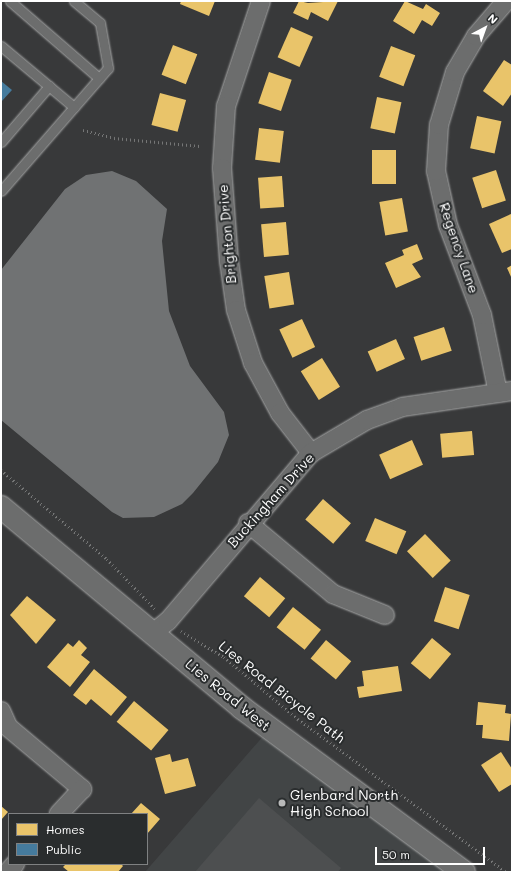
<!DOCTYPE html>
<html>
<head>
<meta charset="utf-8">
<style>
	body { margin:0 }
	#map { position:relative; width:513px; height:873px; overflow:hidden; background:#38393a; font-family:Mali,sans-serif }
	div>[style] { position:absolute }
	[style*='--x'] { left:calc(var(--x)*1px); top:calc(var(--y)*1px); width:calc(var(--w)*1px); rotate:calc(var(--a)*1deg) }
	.built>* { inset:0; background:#424546 }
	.green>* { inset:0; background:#4d4f50 }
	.water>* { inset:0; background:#707273 }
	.homes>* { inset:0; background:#e9c46a; transform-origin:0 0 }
	.public>* { inset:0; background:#457b9d }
	.path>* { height:2.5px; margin-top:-1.25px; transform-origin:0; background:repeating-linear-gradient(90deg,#757676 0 1px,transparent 0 4px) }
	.roads { filter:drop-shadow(0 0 1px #a5a6a6) drop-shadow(0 0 1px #a5a6a6) }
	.service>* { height:9px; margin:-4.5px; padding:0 4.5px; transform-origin:4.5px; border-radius:4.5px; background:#6c6d6d }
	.minor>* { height:18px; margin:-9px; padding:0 9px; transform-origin:9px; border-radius:9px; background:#6c6d6d }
	.tertiary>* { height:22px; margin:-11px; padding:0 11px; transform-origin:11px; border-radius:11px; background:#6c6d6d }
	.dots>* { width:11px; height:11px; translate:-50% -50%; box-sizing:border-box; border:2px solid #2a2d2e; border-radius:50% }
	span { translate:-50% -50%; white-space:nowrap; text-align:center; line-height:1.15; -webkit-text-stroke:4px #2a2d2e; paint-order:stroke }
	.street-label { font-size:14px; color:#fff }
	.poi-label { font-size:14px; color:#fff }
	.left { translate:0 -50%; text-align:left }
	.frame { position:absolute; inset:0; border:2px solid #fff; pointer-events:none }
	.legend { position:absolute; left:8px; top:813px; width:140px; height:52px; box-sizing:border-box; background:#2a2d2e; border:1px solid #7f8182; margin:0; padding:5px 7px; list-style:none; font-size:12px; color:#fff }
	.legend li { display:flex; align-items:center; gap:8px; height:20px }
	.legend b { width:20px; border:1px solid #7f8182 }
	.north { position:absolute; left:465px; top:8px; width:40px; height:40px; -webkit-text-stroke:3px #2a2d2e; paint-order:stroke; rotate:41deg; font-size:11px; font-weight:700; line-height:16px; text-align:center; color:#fff }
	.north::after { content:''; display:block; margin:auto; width:14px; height:18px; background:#fff; clip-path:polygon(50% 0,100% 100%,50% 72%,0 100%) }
	.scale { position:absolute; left:375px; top:847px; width:110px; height:18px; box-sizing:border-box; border:2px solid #fff; border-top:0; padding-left:5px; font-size:12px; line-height:14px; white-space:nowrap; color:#fff; -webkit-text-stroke:3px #2a2d2e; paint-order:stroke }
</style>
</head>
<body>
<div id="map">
	<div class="built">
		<div style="clip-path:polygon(265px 734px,452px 872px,145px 872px)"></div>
	</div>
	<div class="green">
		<div style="clip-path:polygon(259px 798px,341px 868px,338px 872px,195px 872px)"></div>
	</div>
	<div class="water">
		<div style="clip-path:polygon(112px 171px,136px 181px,167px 209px,162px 241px,169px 311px,190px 366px,224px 412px,229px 435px,218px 462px,193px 493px,182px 504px,154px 517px,123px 518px,112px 512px,1px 420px,1px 270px,65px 189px,86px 175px)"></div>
	</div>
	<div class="homes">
		<div style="clip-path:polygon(181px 1px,215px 1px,209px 16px,180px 4px)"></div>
		<div style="clip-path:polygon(299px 1px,308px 3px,338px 1px,328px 21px,311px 12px,308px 20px,293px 13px)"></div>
		<div style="clip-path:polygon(405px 1px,423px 9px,426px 4px,440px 13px,432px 26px,422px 20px,414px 34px,393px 21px)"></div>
		<div style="left:291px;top:27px;width:24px;height:33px;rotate:24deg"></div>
		<div style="left:173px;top:45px;width:26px;height:32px;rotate:21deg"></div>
		<div style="left:391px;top:46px;width:26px;height:33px;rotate:21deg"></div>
		<div style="clip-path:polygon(504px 60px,512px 65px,512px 93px,503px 106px,483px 91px)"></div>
		<div style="left:269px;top:72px;width:24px;height:33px;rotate:19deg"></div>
		<div style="left:160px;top:93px;width:27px;height:33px;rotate:15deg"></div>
		<div style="left:377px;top:97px;width:25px;height:32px;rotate:12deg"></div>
		<div style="left:477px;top:116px;width:25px;height:33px;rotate:12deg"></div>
		<div style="left:259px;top:128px;width:25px;height:32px;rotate:7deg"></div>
		<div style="left:372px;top:150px;width:24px;height:34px"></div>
		<div style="left:496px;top:170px;width:32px;height:25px;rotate:72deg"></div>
		<div style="left:282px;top:176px;width:31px;height:24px;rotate:86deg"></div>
		<div style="left:402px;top:198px;width:34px;height:23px;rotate:80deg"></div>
		<div style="clip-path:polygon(511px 214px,512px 249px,502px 253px,489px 224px)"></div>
		<div style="left:286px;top:222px;width:33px;height:25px;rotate:85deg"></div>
		<div style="clip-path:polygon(417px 244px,423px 259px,412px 264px,421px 277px,396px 288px,385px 263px,404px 255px,402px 250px)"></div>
		<div style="clip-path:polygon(512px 265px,512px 279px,507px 268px)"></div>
		<div style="left:289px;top:272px;width:33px;height:25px;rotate:81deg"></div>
		<div style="left:302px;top:319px;width:31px;height:25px;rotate:65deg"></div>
		<div style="left:444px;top:327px;width:25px;height:32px;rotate:72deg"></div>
		<div style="left:396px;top:339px;width:22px;height:31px;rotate:66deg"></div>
		<div style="left:322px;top:358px;width:34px;height:25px;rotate:58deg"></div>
		<div style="left:472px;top:431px;width:24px;height:32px;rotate:85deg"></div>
		<div style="left:412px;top:440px;width:27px;height:36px;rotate:66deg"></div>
		<div style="left:323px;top:499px;width:37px;height:27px;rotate:41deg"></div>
		<div style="left:375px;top:518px;width:34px;height:25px;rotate:23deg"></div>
		<div style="left:425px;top:534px;width:37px;height:25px;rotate:46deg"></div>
		<div style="left:260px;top:577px;width:33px;height:25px;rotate:40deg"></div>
		<div style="left:445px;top:587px;width:26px;height:36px;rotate:18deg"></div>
		<div style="clip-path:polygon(27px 596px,56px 620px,36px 644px,10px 615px)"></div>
		<div style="left:293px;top:607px;width:36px;height:26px;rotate:39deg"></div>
		<div style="left:432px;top:638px;width:25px;height:33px;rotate:40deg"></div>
		<div style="clip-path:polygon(79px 640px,87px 648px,81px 655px,90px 662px,70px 687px,47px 667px,68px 643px,73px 647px)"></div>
		<div style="left:326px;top:640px;width:33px;height:24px;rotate:40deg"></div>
		<div style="clip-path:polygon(398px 666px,402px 691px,359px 698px,357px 687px,364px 686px,362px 671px)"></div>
		<div style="clip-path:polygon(94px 669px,127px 697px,111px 716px,91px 699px,86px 705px,73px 695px)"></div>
		<div style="left:134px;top:701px;width:45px;height:27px;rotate:40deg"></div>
		<div style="clip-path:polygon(478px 702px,506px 705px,505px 713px,511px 714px,509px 741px,482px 738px,483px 725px,476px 725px)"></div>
		<div style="clip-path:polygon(501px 752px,512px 769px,512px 784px,499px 792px,481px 765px)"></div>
		<div style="clip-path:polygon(170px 754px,172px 762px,188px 758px,196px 786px,165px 794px,155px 758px)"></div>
		<div style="clip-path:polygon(141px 803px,160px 819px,147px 834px,147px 814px,131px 814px)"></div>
		<div style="clip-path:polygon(1px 806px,8px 812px,1px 820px)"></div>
		<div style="clip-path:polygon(66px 864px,121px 864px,123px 866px,118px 872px,69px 872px,63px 867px)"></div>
	</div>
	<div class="public">
		<div style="clip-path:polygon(1px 81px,12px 90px,1px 102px)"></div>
	</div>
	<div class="path">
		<div style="--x:83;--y:130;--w:32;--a:14"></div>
		<div style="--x:114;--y:138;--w:86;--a:5.3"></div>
		<div style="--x:1;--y:470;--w:138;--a:40"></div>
		<div style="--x:107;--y:559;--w:72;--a:46.1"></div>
		<div style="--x:181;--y:631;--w:50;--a:31.2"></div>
		<div style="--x:224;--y:657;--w:97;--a:40"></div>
		<div style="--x:298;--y:719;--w:258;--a:36.3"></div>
	</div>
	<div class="roads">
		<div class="service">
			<div style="--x:10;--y:1;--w:118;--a:40.9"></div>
			<div style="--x:74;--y:1;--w:34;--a:40"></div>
			<div style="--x:100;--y:23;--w:46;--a:79.9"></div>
			<div style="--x:108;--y:68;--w:52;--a:131.1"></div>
			<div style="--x:1;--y:46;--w:95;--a:39.9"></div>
			<div style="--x:74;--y:107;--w:111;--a:131"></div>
			<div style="--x:1;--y:142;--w:74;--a:-49.4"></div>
		</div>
		<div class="minor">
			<div style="--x:261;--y:1;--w:111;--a:108.4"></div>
			<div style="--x:226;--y:106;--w:62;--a:93.7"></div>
			<div style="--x:222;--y:168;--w:93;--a:85.7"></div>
			<div style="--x:229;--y:261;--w:49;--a:81.9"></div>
			<div style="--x:236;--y:310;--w:56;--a:72.2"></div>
			<div style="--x:253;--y:363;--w:57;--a:61.6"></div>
			<div style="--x:280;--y:413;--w:51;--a:52.2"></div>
			<div style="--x:498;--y:393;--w:80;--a:-101.6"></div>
			<div style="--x:482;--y:315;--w:96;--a:-110.7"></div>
			<div style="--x:448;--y:225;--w:55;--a:-102.5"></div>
			<div style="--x:436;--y:171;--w:46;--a:-86.3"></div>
			<div style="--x:439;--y:125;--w:55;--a:-73.2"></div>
			<div style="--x:455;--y:72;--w:42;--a:-59.7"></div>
			<div style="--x:476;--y:36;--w:46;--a:-49.4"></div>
			<div style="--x:248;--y:523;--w:111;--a:39.9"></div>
			<div style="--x:333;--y:594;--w:56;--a:22"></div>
			<div style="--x:153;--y:633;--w:19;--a:-39"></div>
			<div style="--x:168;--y:621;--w:221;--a:-49.6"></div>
			<div style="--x:311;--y:453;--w:65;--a:-30.5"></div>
			<div style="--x:367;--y:420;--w:37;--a:-20"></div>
			<div style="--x:402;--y:407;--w:111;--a:-8.3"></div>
			<div style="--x:1;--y:711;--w:17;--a:66"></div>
			<div style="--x:8;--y:727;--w:97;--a:40"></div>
			<div style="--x:82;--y:789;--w:34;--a:133"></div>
			<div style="--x:8;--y:872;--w:11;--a:-49"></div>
		</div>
		<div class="tertiary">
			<div style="--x:1;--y:507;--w:314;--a:39.8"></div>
			<div style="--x:242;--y:708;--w:276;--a:36.5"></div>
		</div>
	</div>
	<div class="dots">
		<div style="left:282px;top:803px;background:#b9baba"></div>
	</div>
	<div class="street-label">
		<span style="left:227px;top:234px;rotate:-95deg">Brighton Drive</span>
		<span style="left:459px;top:248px;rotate:71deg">Regency Lane</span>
		<span style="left:271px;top:500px;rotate:-48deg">Buckingham Drive</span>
		<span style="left:282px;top:692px;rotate:38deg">Lies Road Bicycle Path</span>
		<span style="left:228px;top:695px;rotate:39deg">Lies Road West</span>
	</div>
	<div class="poi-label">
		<span class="left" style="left:290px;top:803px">Glenbard North<br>High School</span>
	</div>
	<div class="frame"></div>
	<ul class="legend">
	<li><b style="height:11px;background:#e9c46a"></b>Homes</li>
	<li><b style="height:11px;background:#457b9d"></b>Public</li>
	</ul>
	<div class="north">N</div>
	<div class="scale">50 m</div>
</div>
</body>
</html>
